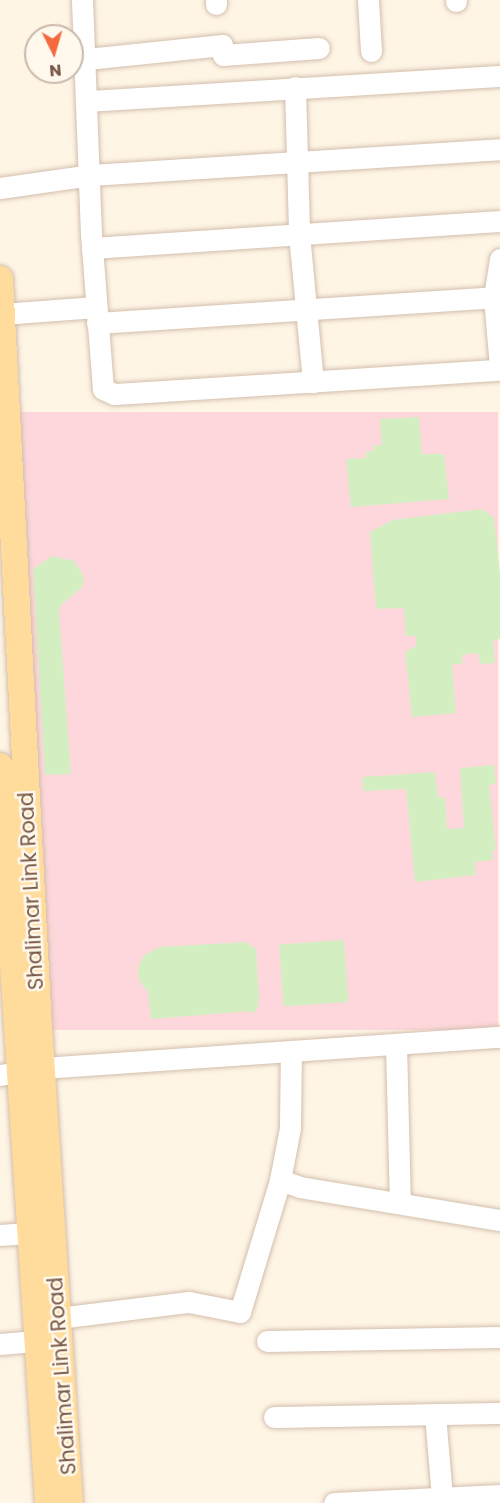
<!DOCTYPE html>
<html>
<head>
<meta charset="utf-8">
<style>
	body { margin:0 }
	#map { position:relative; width:500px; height:1503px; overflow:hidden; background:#fef5e5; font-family:Poppins,sans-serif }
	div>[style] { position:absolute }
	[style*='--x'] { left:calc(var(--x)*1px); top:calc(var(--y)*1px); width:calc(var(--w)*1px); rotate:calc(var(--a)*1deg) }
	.medical>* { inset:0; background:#fdd7db; transform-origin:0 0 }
	.green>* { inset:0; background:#d3eec1; transform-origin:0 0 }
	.roads { filter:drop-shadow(0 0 2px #d4beac) drop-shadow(0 0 2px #d4beac) }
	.minor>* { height:21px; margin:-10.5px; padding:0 10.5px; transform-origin:10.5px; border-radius:10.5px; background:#fff }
	.major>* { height:26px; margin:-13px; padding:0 13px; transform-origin:13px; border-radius:13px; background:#ffdc9b }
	span { translate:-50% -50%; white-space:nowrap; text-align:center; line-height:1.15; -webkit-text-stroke:5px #fff8ed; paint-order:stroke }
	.street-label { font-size:21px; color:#7a5a47 }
	.north { position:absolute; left:24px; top:24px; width:60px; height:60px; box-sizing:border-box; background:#fff8ed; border:2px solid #cab9ab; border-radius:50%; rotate:175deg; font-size:16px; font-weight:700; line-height:24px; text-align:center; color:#7a5a47 }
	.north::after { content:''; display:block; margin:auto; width:21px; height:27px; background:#f46a3e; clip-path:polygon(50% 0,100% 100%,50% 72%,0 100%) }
</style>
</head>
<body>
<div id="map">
	<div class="medical">
		<div style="left:498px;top:412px;width:618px;height:478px;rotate:90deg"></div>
	</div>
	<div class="green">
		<div style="clip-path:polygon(419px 417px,422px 454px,444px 454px,449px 499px,351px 507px,346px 459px,366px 458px,366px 452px,374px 451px,373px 445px,382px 445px,380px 419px)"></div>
		<div style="clip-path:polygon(482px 509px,494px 518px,500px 574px,500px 639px,493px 640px,495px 663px,480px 664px,478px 653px,462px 655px,463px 663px,452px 665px,456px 713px,412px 717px,405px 652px,416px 646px,416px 636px,406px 636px,404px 608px,376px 609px,370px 532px,393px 520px)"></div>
		<div style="clip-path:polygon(52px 556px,74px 561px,84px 577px,82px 587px,60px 606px,59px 612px,71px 774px,45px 775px,33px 569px)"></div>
		<div style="clip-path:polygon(494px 765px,496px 784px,489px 785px,496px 850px,492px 850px,493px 860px,475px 862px,476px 875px,415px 882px,406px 789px,363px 791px,362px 777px,435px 772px,438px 798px,445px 797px,447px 829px,464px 828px,460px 768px)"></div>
		<div style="left:344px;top:940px;width:62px;height:65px;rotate:86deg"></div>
		<div style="clip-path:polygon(246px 942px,256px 949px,259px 998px,258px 1007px,252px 1015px,251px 1011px,151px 1019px,148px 992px,139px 980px,138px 968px,144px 955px,160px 947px)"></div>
	</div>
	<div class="roads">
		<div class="minor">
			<div style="--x:82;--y:0;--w:234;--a:87.8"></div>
			<div style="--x:91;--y:234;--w:155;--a:85.6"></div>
			<div style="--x:103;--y:389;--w:12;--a:24"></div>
			<div style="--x:114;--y:394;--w:387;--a:-3.6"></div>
			<div style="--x:216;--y:0;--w:4;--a:90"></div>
			<div style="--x:368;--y:0;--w:51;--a:86.6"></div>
			<div style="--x:456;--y:0;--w:1;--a:90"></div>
			<div style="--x:87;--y:59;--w:136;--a:-5.9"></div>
			<div style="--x:222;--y:45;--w:10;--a:84"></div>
			<div style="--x:223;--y:55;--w:96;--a:-4.2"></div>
			<div style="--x:295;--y:87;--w:147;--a:88.4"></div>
			<div style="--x:299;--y:234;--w:149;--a:84.6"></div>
			<div style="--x:88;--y:101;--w:413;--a:-3.5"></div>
			<div style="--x:0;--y:188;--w:91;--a:-8.2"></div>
			<div style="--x:90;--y:175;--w:411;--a:-3.6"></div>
			<div style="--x:92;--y:248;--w:409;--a:-3.8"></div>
			<div style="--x:500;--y:259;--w:38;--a:99"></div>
			<div style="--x:494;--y:297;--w:70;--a:85.1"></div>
			<div style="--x:2;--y:314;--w:94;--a:-4.3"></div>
			<div style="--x:97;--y:323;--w:398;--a:-3.7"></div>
			<div style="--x:396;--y:1044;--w:159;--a:88.6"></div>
			<div style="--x:0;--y:1075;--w:43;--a:-9.5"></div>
			<div style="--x:42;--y:1068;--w:459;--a:-3.9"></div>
			<div style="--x:280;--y:1180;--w:53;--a:-79.1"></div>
			<div style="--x:290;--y:1128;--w:77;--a:-89.3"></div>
			<div style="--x:0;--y:1235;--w:28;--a:-4"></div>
			<div style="--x:58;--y:1318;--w:132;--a:-7"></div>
			<div style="--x:189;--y:1302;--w:52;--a:11.1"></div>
			<div style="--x:240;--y:1312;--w:138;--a:-73.1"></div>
			<div style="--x:280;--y:1180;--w:21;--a:19"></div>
			<div style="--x:300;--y:1187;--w:203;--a:9.4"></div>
			<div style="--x:267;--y:1341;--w:233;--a:-1"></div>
			<div style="--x:0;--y:1344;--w:36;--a:-5"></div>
			<div style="--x:435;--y:1414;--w:84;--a:85.2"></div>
			<div style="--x:274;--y:1417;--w:226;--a:-1"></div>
			<div style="--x:334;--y:1503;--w:166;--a:-2.8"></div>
		</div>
		<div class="major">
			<div style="--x:0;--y:279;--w:732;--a:87.02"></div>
			<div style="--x:38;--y:1010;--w:494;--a:86.3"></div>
			<div style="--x:0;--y:766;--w:739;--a:86.27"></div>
		</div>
	</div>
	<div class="street-label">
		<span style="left:31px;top:891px;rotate:-93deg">Shalimar Link Road</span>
		<span style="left:62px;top:1376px;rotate:-94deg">Shalimar Link Road</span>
	</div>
	<div class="north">N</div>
</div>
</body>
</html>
